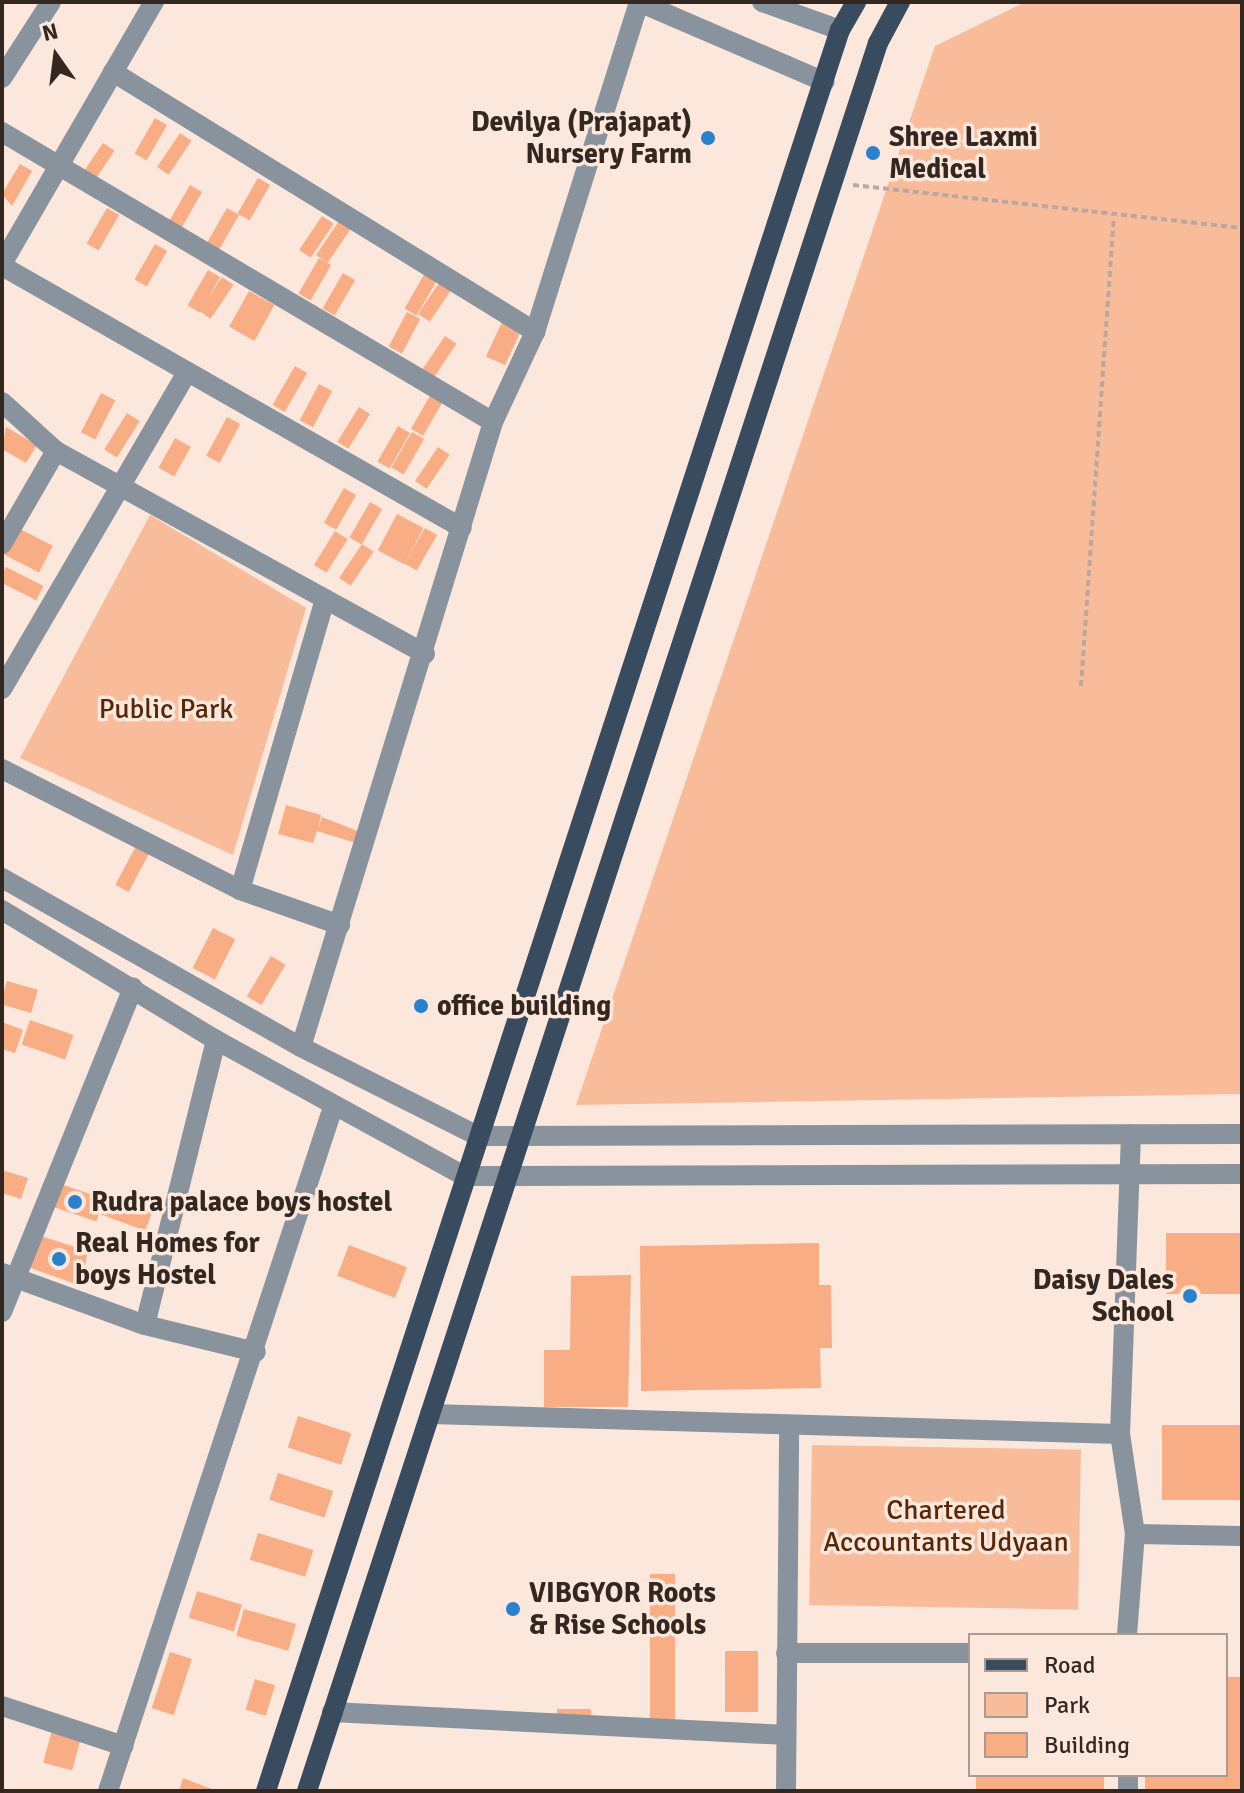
<!DOCTYPE html>
<html>
<head>
<meta charset="utf-8">
<style>
	body { margin:0 }
	#map { position:relative; width:1244px; height:1793px; overflow:hidden; background:#fce7dd; font-family:Signika,sans-serif }
	div>[style] { position:absolute }
	[style*='--x'] { left:calc(var(--x)*1px); top:calc(var(--y)*1px); width:calc(var(--w)*1px); rotate:calc(var(--a)*1deg) }
	.green>* { inset:0; background:#f8bc9b; transform-origin:0 0 }
	.building>* { inset:0; background:#f9ad84; transform-origin:0 0 }
	.path>* { height:4px; margin-top:-2px; transform-origin:0; background:repeating-linear-gradient(90deg,#baa89f 0 6px,transparent 0 10px) }
	.minor>* { height:20px; margin:-10px; padding:0 10px; transform-origin:10px; border-radius:10px; background:#89939e }
	.major>* { height:20px; margin:-10px; padding:0 10px; transform-origin:10px; border-radius:10px; background:#394b5e }
	.dots>* { width:22px; height:22px; translate:-50% -50%; box-sizing:border-box; border:4px solid #fce7dd; border-radius:50% }
	span { translate:-50% -50%; white-space:nowrap; text-align:center; line-height:1.15; -webkit-text-stroke:7px #fce7dd; paint-order:stroke }
	.poi-label { font-size:28px; color:#332720; font-weight:700 }
	.right { translate:-100% -50%; text-align:right }
	.left { translate:0 -50%; text-align:left }
	.park-label { font-size:28px; color:#572808 }
	.frame { position:absolute; inset:0; border:4px solid #332720; pointer-events:none }
	.legend { position:absolute; left:968px; top:1633px; width:260px; height:144px; box-sizing:border-box; background:#fce7dd; border:2px solid #ac9a91; margin:0; padding:10px 14px; list-style:none; font-size:24px; color:#332720 }
	.legend li { display:flex; align-items:center; gap:16px; height:40px }
	.legend b { width:40px; border:2px solid #ac9a91 }
	.north { position:absolute; left:16px; top:16px; width:80px; height:80px; -webkit-text-stroke:6px #fce7dd; paint-order:stroke; rotate:346deg; font-size:22px; font-weight:700; line-height:32px; text-align:center; color:#332720 }
	.north::after { content:''; display:block; margin:auto; width:28px; height:36px; background:#332720; clip-path:polygon(50% 0,100% 100%,50% 72%,0 100%) }
</style>
</head>
<body>
<div id="map">
	<div class="green">
		<div style="clip-path:polygon(1025px 2px,1242px 2px,1242px 1094px,576px 1105px,935px 46px)"></div>
		<div style="clip-path:polygon(150px 515px,306px 608px,233px 855px,20px 758px)"></div>
		<div style="left:812px;top:1445px;width:269px;height:160px;rotate:1deg"></div>
	</div>
	<div class="building">
		<div style="left:155px;top:118px;width:14px;height:41px;rotate:30deg"></div>
		<div style="left:180px;top:133px;width:14px;height:41px;rotate:34deg"></div>
		<div style="left:103px;top:143px;width:14px;height:41px;rotate:34deg"></div>
		<div style="clip-path:polygon(20px 164px,32px 171px,12px 206px,2px 194px)"></div>
		<div style="left:258px;top:178px;width:14px;height:41px;rotate:30deg"></div>
		<div style="left:190px;top:185px;width:14px;height:41px;rotate:30deg"></div>
		<div style="left:107px;top:208px;width:14px;height:41px;rotate:30deg"></div>
		<div style="left:227px;top:208px;width:14px;height:41px;rotate:30deg"></div>
		<div style="left:322px;top:216px;width:14px;height:41px;rotate:34deg"></div>
		<div style="left:339px;top:221px;width:14px;height:41px;rotate:34deg"></div>
		<div style="left:155px;top:244px;width:14px;height:41px;rotate:30deg"></div>
		<div style="left:319px;top:258px;width:14px;height:41px;rotate:30deg"></div>
		<div style="left:208px;top:270px;width:14px;height:41px;rotate:30deg"></div>
		<div style="left:343px;top:273px;width:14px;height:41px;rotate:30deg"></div>
		<div style="left:425px;top:273px;width:14px;height:41px;rotate:30deg"></div>
		<div style="left:222px;top:277px;width:14px;height:41px;rotate:34deg"></div>
		<div style="left:441px;top:280px;width:14px;height:41px;rotate:34deg"></div>
		<div style="left:249px;top:291px;width:29px;height:41px;rotate:29deg"></div>
		<div style="left:407px;top:312px;width:15px;height:39px;rotate:28deg"></div>
		<div style="left:502px;top:322px;width:21px;height:38px;rotate:25deg"></div>
		<div style="left:445px;top:336px;width:14px;height:41px;rotate:34deg"></div>
		<div style="left:295px;top:366px;width:14px;height:45px;rotate:30deg"></div>
		<div style="left:319px;top:384px;width:15px;height:41px;rotate:28deg"></div>
		<div style="left:101px;top:393px;width:16px;height:44px;rotate:27deg"></div>
		<div style="left:431px;top:394px;width:14px;height:40px;rotate:30deg"></div>
		<div style="left:359px;top:407px;width:13px;height:41px;rotate:32deg"></div>
		<div style="left:127px;top:413px;width:15px;height:43px;rotate:32deg"></div>
		<div style="left:227px;top:417px;width:15px;height:44px;rotate:28deg"></div>
		<div style="left:398px;top:426px;width:14px;height:41px;rotate:30deg"></div>
		<div style="clip-path:polygon(6px 427px,37px 445px,26px 463px,2px 449px)"></div>
		<div style="left:412px;top:432px;width:14px;height:41px;rotate:30deg"></div>
		<div style="left:175px;top:438px;width:18px;height:34px;rotate:29deg"></div>
		<div style="left:438px;top:447px;width:14px;height:41px;rotate:34deg"></div>
		<div style="left:344px;top:488px;width:14px;height:40px;rotate:30deg"></div>
		<div style="left:370px;top:502px;width:14px;height:41px;rotate:30deg"></div>
		<div style="left:397px;top:514px;width:30px;height:41px;rotate:28deg"></div>
		<div style="left:18px;top:528px;width:39px;height:30px;rotate:27deg"></div>
		<div style="left:425px;top:528px;width:14px;height:41px;rotate:30deg"></div>
		<div style="left:335px;top:531px;width:15px;height:40px;rotate:32deg"></div>
		<div style="left:362px;top:544px;width:14px;height:41px;rotate:34deg"></div>
		<div style="left:6px;top:567px;width:42px;height:16px;rotate:27deg"></div>
		<div style="clip-path:polygon(286px 805px,321px 815px,318px 829px,322px 817px,360px 832px,356px 843px,317px 831px,313px 843px,278px 834px)"></div>
		<div style="left:136px;top:846px;width:15px;height:44px;rotate:28deg"></div>
		<div style="left:213px;top:928px;width:25px;height:45px;rotate:27deg"></div>
		<div style="left:271px;top:956px;width:17px;height:47px;rotate:31deg"></div>
		<div style="left:7px;top:981px;width:32px;height:24px;rotate:16deg"></div>
		<div style="left:30px;top:1020px;width:46px;height:26px;rotate:19deg"></div>
		<div style="clip-path:polygon(2px 1022px,23px 1030px,15px 1053px,2px 1049px)"></div>
		<div style="clip-path:polygon(2px 1170px,28px 1178px,21px 1199px,2px 1193px)"></div>
		<div style="left:55px;top:1182px;width:52px;height:24px;rotate:19deg"></div>
		<div style="left:109px;top:1193px;width:47px;height:23px;rotate:20deg"></div>
		<div style="left:1242px;top:1233px;width:61px;height:76px;rotate:90deg"></div>
		<div style="clip-path:polygon(41px 1236px,88px 1251px,81px 1286px,28px 1267px)"></div>
		<div style="clip-path:polygon(819px 1243px,819px 1285px,831px 1285px,832px 1348px,820px 1348px,821px 1388px,641px 1391px,640px 1246px)"></div>
		<div style="left:349px;top:1245px;width:62px;height:33px;rotate:21deg"></div>
		<div style="clip-path:polygon(631px 1275px,628px 1407px,544px 1407px,544px 1350px,570px 1350px,571px 1276px)"></div>
		<div style="left:298px;top:1416px;width:56px;height:33px;rotate:18deg"></div>
		<div style="left:1242px;top:1425px;width:75px;height:80px;rotate:90deg"></div>
		<div style="left:278px;top:1473px;width:58px;height:28px;rotate:18deg"></div>
		<div style="left:258px;top:1533px;width:58px;height:28px;rotate:17deg"></div>
		<div style="left:650px;top:1574px;width:25px;height:146px"></div>
		<div style="left:197px;top:1591px;width:47px;height:28px;rotate:17deg"></div>
		<div style="left:244px;top:1609px;width:54px;height:28px;rotate:16deg"></div>
		<div style="left:725px;top:1651px;width:33px;height:61px"></div>
		<div style="left:170px;top:1652px;width:23px;height:59px;rotate:18deg"></div>
		<div style="clip-path:polygon(1226px 1677px,1242px 1677px,1242px 1791px,1145px 1791px,1145px 1775px,1226px 1775px)"></div>
		<div style="left:255px;top:1679px;width:21px;height:32px;rotate:17deg"></div>
		<div style="left:591px;top:1709px;width:14px;height:34px;rotate:90deg"></div>
		<div style="left:52px;top:1730px;width:30px;height:34px;rotate:15deg"></div>
		<div style="left:976px;top:1775px;width:128px;height:16px"></div>
		<div style="clip-path:polygon(183px 1778px,217px 1791px,179px 1791px)"></div>
	</div>
	<div class="path">
		<div style="--x:853;--y:185;--w:391;--a:6.3"></div>
		<div style="--x:1081;--y:686;--w:469;--a:-86"></div>
	</div>
	<div class="minor">
		<div style="--x:639;--y:2;--w:202;--a:23.3"></div>
		<div style="--x:762;--y:2;--w:83;--a:19.7"></div>
		<div style="--x:113;--y:72;--w:496;--a:31.6"></div>
		<div style="--x:2;--y:78;--w:90;--a:-57.2"></div>
		<div style="--x:2;--y:132;--w:570;--a:30.57"></div>
		<div style="--x:2;--y:264;--w:303;--a:-59.9"></div>
		<div style="--x:2;--y:266;--w:529;--a:29.66"></div>
		<div style="--x:2;--y:402;--w:73;--a:42.2"></div>
		<div style="--x:56;--y:451;--w:421;--a:28.8"></div>
		<div style="--x:2;--y:544;--w:108;--a:-59.9"></div>
		<div style="--x:2;--y:689;--w:367;--a:-59.7"></div>
		<div style="--x:2;--y:769;--w:267;--a:26.9"></div>
		<div style="--x:240;--y:890;--w:106;--a:19.3"></div>
		<div style="--x:2;--y:878;--w:343;--a:29.5"></div>
		<div style="--x:301;--y:1047;--w:198;--a:26.7"></div>
		<div style="--x:478;--y:1136;--w:764;--a:-0.15"></div>
		<div style="--x:240;--y:890;--w:302;--a:-73.7"></div>
		<div style="--x:2;--y:910;--w:250;--a:31.3"></div>
		<div style="--x:216;--y:1040;--w:283;--a:28.7"></div>
		<div style="--x:464;--y:1176;--w:778;--a:-0.15"></div>
		<div style="--x:301;--y:1047;--w:654;--a:-72.92"></div>
		<div style="--x:493;--y:422;--w:99;--a:-65"></div>
		<div style="--x:535;--y:332;--w:346;--a:-72.5"></div>
		<div style="--x:2;--y:1273;--w:152;--a:20"></div>
		<div style="--x:145;--y:1325;--w:114;--a:13.7"></div>
		<div style="--x:2;--y:1312;--w:350;--a:-68"></div>
		<div style="--x:145;--y:1325;--w:294;--a:-76"></div>
		<div style="--x:430;--y:1414;--w:690;--a:1.66"></div>
		<div style="--x:1135;--y:1534;--w:107;--a:1.1"></div>
		<div style="--x:1127;--y:1635;--w:101;--a:-85.5"></div>
		<div style="--x:1135;--y:1534;--w:101;--a:-98.5"></div>
		<div style="--x:1120;--y:1434;--w:300;--a:-87.9"></div>
		<div style="--x:786;--y:1653;--w:184;--a:0"></div>
		<div style="--x:2;--y:1706;--w:128;--a:18.2"></div>
		<div style="--x:332;--y:1712;--w:451;--a:2.9"></div>
		<div style="--x:1128;--y:1775;--w:16;--a:90"></div>
		<div style="--x:108;--y:1791;--w:720;--a:-71.79"></div>
		<div style="--x:786;--y:1791;--w:362;--a:-89.5"></div>
	</div>
	<div class="major">
		<div style="--x:266;--y:1791;--w:1852;--a:-71.95"></div>
		<div style="--x:840;--y:30;--w:32;--a:-60"></div>
		<div style="--x:307;--y:1791;--w:1839;--a:-71.91"></div>
		<div style="--x:878;--y:43;--w:47;--a:-61.8"></div>
	</div>
	<div class="dots">
		<div style="left:708px;top:138px;background:#2980ce"></div>
		<div style="left:873px;top:153px;background:#2980ce"></div>
		<div style="left:421px;top:1006px;background:#2980ce"></div>
		<div style="left:75px;top:1202px;background:#2980ce"></div>
		<div style="left:59px;top:1259px;background:#2980ce"></div>
		<div style="left:1190px;top:1296px;background:#2980ce"></div>
		<div style="left:513px;top:1609px;background:#2980ce"></div>
	</div>
	<div class="poi-label">
		<span class="right" style="left:692px;top:138px">Devilya (Prajapat)<br>Nursery Farm</span>
		<span class="left" style="left:889px;top:153px">Shree Laxmi<br>Medical</span>
		<span class="left" style="left:437px;top:1006px">office building</span>
		<span class="left" style="left:91px;top:1202px">Rudra palace boys hostel</span>
		<span class="left" style="left:75px;top:1259px">Real Homes for<br>boys Hostel</span>
		<span class="right" style="left:1174px;top:1296px">Daisy Dales<br>School</span>
		<span class="left" style="left:529px;top:1609px">VIBGYOR Roots<br>&amp; Rise Schools</span>
	</div>
	<div class="park-label">
		<span style="left:166px;top:709px">Public Park</span>
		<span style="left:946px;top:1526px">Chartered<br>Accountants Udyaan</span>
	</div>
	<div class="frame"></div>
	<ul class="legend">
	<li><b style="height:10px;background:#394b5e"></b>Road</li>
	<li><b style="height:22px;background:#f8bc9b"></b>Park</li>
	<li><b style="height:22px;background:#f9ad84"></b>Building</li>
	</ul>
	<div class="north">N</div>
</div>
</body>
</html>
